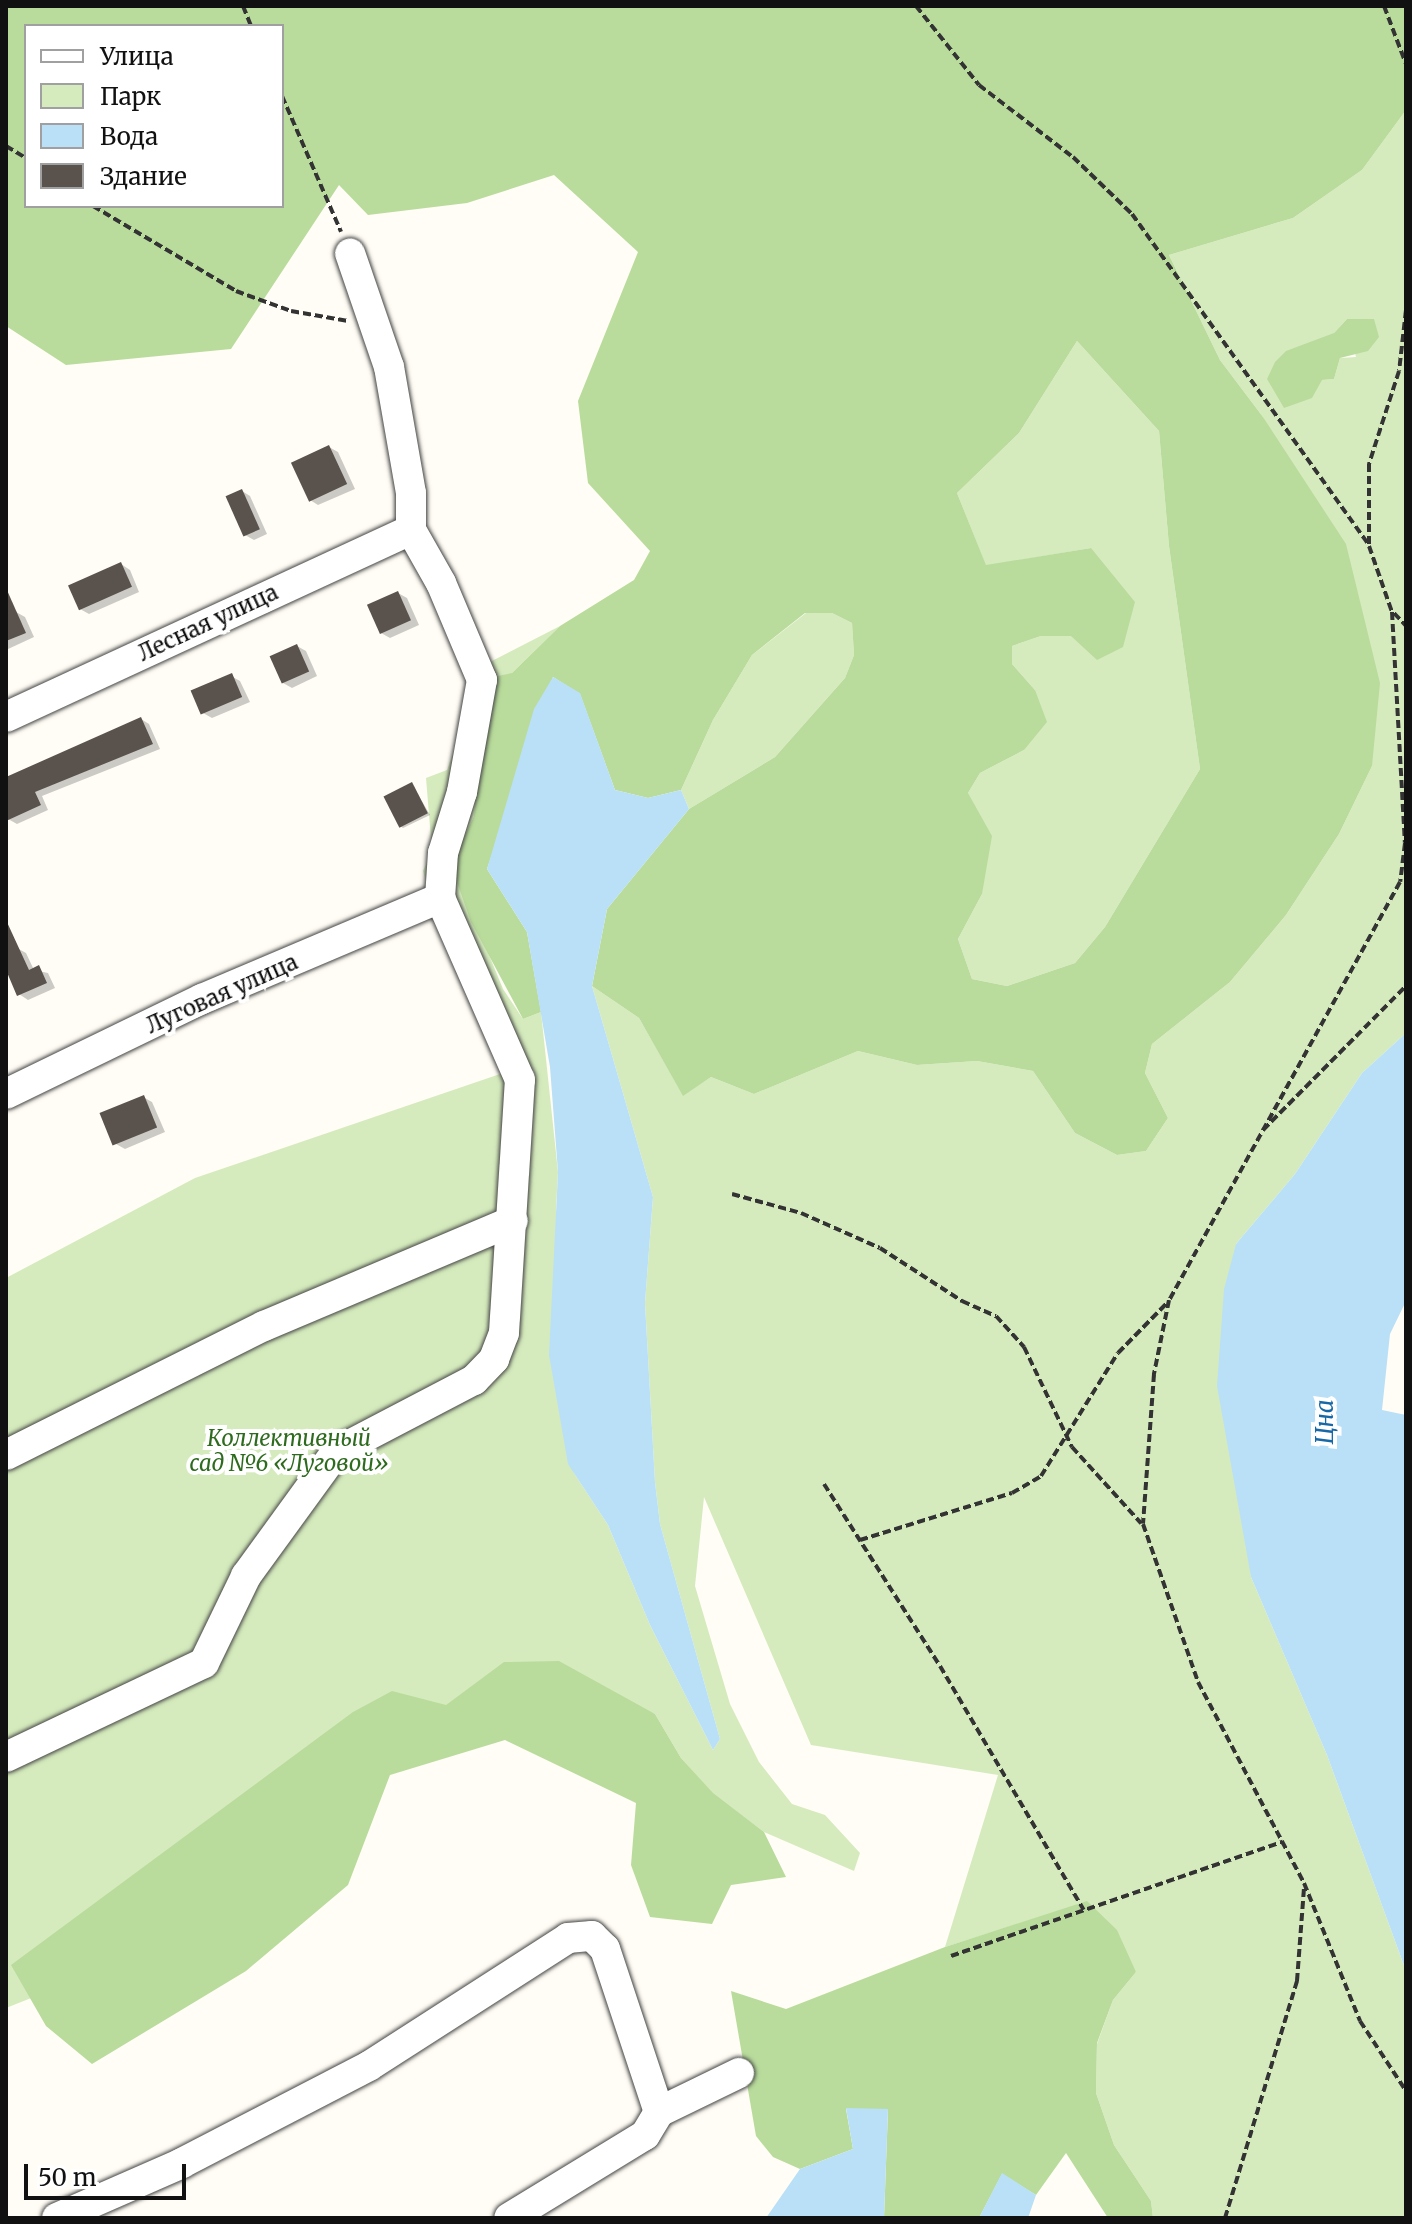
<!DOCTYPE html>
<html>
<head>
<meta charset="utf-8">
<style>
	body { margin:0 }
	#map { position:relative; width:1412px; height:2224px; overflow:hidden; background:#fffdf5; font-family:Merriweather,serif }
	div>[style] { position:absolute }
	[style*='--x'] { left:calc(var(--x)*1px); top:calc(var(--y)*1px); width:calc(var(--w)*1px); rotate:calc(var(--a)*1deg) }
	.green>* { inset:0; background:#d5ebbd }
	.forest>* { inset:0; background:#b9dc9c }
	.water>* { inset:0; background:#b9e0f7 }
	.shadow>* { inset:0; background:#0003 }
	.building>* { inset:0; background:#5a524d; transform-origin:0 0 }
	.path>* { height:4px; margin-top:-2px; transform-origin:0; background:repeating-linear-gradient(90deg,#333 0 8px,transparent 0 12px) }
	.roads { filter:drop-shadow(0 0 2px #444) drop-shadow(0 0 2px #444) }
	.minor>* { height:30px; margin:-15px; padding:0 15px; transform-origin:15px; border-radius:15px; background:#fff }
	span { translate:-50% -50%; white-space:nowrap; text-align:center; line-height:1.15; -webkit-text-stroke:8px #fff; paint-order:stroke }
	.street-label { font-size:22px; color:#111 }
	.park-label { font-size:22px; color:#2f6b1f; font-style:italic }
	.water-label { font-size:24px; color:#1768a6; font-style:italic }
	.frame { position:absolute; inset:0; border:8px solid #111; pointer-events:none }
	.legend { position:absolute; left:24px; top:24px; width:260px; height:184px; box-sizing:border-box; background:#fff; border:2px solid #a0a0a0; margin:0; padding:10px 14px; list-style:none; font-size:24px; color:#111 }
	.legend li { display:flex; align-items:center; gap:16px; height:40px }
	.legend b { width:40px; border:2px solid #a0a0a0 }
	.scale { position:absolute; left:24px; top:2164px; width:162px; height:36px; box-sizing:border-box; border:4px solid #111; border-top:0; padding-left:10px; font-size:24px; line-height:28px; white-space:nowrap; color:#111; -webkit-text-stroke:6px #fff; paint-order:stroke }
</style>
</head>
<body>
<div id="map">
	<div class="green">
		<div style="clip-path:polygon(evenodd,1406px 110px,1406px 1033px,1362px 1073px,1295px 1174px,1236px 1244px,1251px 1577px,1327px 1755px,1406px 1971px,1406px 2218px,1153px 2218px,1151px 2201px,1114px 2145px,1096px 2093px,1097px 2044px,1113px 2000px,1136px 1972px,1087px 1902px,945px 1947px,998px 1775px,811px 1745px,704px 1497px,695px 1586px,730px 1704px,759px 1762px,792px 1804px,825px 1815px,860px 1853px,854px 1871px,764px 1832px,713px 1794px,681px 1758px,655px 1714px,505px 1662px,69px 1983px,6px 2008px,6px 1278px,195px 1178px,503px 1073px,437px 919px,423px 871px,432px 851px,426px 778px,447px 770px,486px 664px,560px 626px,512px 673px,478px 733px,474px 816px,452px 865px,503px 989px,523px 1019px,541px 1012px,558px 1172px,556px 1209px,574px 1473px,608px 1525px,650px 1625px,713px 1750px,720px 1739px,660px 1524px,655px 1482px,645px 1303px,653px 1197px,592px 986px,639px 1018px,683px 1095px,711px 1077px,754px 1094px,858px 1051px,917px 1065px,977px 1061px,1033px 1071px,1075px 1133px,1117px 1155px,1146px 1151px,1168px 1118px,1145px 1073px,1152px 1044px,1230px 982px,1286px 915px,1339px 834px,1372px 766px,1263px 417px,1220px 360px,1169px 255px,1293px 218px,1362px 170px,1406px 110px,1347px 319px,1356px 357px,1340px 358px,1334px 379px,1322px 380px,1334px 333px,1347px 319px)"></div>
		<div style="clip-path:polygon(1077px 341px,1159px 431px,1169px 546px,1200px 769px,1105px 927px,1075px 963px,1007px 986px,972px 979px,958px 939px,982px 894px,968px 793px,980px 773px,1024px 750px,1035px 690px,1012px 664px,1012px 646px,1041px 636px,1071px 636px,1091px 548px,986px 566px,957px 493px,1019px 433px)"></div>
		<div style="clip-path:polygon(806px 613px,832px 613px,852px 623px,854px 655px,845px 678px,775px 757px,689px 809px,681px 790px,713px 720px,752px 655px)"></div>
	</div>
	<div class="forest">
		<div style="clip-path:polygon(evenodd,6px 6px,1406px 6px,1406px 110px,1362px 170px,1293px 218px,1169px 255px,1220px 360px,1263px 417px,1346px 544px,1380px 683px,1372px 766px,1339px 834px,1286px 915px,1230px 982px,1152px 1044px,1145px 1073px,1168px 1118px,1146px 1151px,1117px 1155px,1075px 1133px,1033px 1071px,977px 1061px,917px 1065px,858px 1051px,754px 1094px,711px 1077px,683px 1096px,639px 1018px,592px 986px,607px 909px,689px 809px,775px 757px,845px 678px,854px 655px,852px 623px,832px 613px,805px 613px,752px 655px,713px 720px,681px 790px,648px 798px,615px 790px,580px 694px,553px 677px,487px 869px,527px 932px,541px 1012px,523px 1019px,471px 922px,451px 865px,474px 816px,478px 733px,493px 677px,512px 673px,560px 626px,634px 580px,650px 551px,588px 483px,578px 401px,638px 252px,554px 175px,467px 203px,368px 215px,339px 185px,231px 349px,66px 365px,6px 326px,6px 6px,26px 26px,282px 26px,282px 206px,26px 206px,26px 26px,6px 6px,1077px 341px,1159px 431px,1169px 546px,1200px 769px,1105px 927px,1075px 963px,1007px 986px,972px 979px,958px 939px,982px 894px,992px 836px,968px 793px,980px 773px,1024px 750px,1047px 722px,1035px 690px,1012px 664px,1012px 646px,1041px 636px,1071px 636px,1097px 660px,1123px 647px,1135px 602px,1091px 548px,986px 565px,957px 493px,1019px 433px,1077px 341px)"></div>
		<div style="clip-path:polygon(1347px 319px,1374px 319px,1379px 337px,1368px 351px,1340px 358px,1334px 379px,1322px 380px,1312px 398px,1284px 408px,1267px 379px,1275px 362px,1286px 351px,1334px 333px)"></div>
		<div style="clip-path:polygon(559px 1661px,655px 1714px,681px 1758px,713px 1793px,764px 1832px,786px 1877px,731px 1885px,712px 1924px,650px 1917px,631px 1865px,636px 1803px,505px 1740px,390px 1775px,348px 1885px,246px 1971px,92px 2064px,46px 2026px,11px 1965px,353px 1712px,392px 1691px,446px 1705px,504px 1662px)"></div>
		<div style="clip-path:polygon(1087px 1901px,1117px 1930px,1136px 1972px,1113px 2000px,1097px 2043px,1096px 2093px,1114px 2145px,1151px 2201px,1153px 2218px,1108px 2218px,1066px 2153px,1036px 2195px,1002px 2174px,979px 2218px,884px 2218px,888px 2109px,846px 2109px,853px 2149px,800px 2169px,773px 2157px,756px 2136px,731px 1991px,786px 2009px,945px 1947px)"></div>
	</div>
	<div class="water">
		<div style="clip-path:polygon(553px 677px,580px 693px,615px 790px,648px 798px,681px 790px,689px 809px,607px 909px,592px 986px,653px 1197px,645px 1303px,655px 1482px,660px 1524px,720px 1739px,713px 1750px,650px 1625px,608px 1525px,568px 1464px,549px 1355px,558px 1172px,550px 1067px,527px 932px,487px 869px,534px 709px)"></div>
		<div style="clip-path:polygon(1406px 1033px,1406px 1301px,1390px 1334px,1382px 1410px,1406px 1415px,1406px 1971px,1327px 1755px,1251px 1577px,1217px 1386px,1224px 1289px,1236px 1244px,1295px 1174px,1362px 1073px)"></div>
		<div style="clip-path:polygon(846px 2108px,888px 2109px,884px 2218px,766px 2218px,800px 2169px,853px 2149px)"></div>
		<div style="clip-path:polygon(1002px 2173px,1036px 2195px,1028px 2218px,979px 2218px)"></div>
	</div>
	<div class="shadow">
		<div style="clip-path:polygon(329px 447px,338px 452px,355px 489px,318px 505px,310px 500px)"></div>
		<div style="clip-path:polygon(242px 491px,250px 496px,267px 534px,254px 540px,245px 535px)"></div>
		<div style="clip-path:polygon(121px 564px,130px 570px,139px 592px,89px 614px,80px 609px)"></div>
		<div style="clip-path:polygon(398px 593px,407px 598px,419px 625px,390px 638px,381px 633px)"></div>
		<div style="clip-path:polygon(16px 612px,25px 617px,34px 637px,6px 650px,6px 617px)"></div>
		<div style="clip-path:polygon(297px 646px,306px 651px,317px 676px,292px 688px,283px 683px)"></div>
		<div style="clip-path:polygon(231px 676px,240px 681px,250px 702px,212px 718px,203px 713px)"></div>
		<div style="clip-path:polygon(141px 719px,149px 724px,160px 749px,42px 796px,48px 810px,17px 824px,8px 819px,6px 779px)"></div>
		<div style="clip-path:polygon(412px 784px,430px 815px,403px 828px,400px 826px)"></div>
		<div style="clip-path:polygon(17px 948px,26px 953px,34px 970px,48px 973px,55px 988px,28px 1000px,19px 994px,6px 965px,6px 953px)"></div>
		<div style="clip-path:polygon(143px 1097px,152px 1102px,165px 1132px,125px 1149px,116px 1144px)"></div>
	</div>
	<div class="building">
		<div style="left:329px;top:445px;width:43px;height:42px;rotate:65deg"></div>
		<div style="left:242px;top:489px;width:44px;height:18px;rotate:66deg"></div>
		<div style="left:121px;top:562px;width:27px;height:58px;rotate:66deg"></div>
		<div style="clip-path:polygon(6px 588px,26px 633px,6px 641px)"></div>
		<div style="left:398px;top:591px;width:32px;height:34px;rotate:66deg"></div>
		<div style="left:297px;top:644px;width:30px;height:30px;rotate:66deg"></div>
		<div style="left:232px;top:673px;width:26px;height:45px;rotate:67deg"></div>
		<div style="clip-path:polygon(141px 717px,153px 744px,35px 792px,41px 805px,6px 821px,6px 777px)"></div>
		<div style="left:412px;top:782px;width:35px;height:32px;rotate:63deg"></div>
		<div style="clip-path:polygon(6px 920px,29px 970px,39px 965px,47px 983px,17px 996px,6px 970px)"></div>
		<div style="left:144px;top:1095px;width:35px;height:48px;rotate:68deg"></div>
	</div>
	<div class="path">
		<div style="--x:243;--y:6;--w:22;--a:68"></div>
		<div style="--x:916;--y:6;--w:101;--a:51.4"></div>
		<div style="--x:979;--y:85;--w:118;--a:37.5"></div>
		<div style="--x:1073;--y:157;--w:82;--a:44"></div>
		<div style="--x:1132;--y:214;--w:406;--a:54.4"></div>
		<div style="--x:1384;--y:6;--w:62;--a:69.2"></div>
		<div style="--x:282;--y:96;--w:148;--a:66.5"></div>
		<div style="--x:6;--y:146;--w:23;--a:31"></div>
		<div style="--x:93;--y:206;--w:166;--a:30.7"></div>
		<div style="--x:236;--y:291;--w:59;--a:20"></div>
		<div style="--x:291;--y:311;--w:58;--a:10"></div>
		<div style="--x:1406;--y:310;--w:61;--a:96.5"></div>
		<div style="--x:1399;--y:371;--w:98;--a:107.9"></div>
		<div style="--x:1369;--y:464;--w:82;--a:90"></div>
		<div style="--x:1369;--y:546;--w:70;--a:70.8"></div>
		<div style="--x:1392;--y:612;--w:231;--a:86.8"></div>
		<div style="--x:1405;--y:843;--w:39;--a:97"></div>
		<div style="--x:1400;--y:882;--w:478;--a:118.9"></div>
		<div style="--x:1169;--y:1300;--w:76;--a:101.5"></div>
		<div style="--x:1154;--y:1374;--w:150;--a:94.2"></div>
		<div style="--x:1143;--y:1524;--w:167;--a:70.8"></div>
		<div style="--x:1198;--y:1682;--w:227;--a:62.2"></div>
		<div style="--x:1304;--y:1883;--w:149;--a:67.9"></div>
		<div style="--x:1360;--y:2021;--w:84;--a:56.7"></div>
		<div style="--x:1394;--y:613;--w:18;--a:47"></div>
		<div style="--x:1263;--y:1130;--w:203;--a:-45.2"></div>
		<div style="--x:732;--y:1194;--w:72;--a:15.4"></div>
		<div style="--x:801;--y:1213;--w:86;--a:23.9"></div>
		<div style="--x:880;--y:1248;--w:98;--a:32.9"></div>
		<div style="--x:962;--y:1301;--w:37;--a:24"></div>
		<div style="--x:996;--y:1316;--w:42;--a:47.9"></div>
		<div style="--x:1024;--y:1347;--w:111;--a:64.4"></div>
		<div style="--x:1072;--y:1447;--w:103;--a:47.8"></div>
		<div style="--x:824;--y:1484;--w:216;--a:57.5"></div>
		<div style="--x:940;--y:1666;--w:283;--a:59.5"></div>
		<div style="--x:860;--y:1540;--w:159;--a:-17.2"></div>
		<div style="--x:1012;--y:1493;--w:34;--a:-30"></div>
		<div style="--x:1041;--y:1476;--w:145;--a:-58"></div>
		<div style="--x:1118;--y:1353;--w:71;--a:-45.6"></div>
		<div style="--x:951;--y:1956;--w:351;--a:-19"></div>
		<div style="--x:1225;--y:2218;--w:248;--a:-73.1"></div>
		<div style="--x:1297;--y:1981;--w:93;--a:-85.7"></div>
	</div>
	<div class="roads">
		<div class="minor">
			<div style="--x:6;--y:717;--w:446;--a:-24.8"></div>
			<div style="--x:6;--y:1094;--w:218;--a:-25.9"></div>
			<div style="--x:202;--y:999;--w:259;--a:-23"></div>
			<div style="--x:6;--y:1455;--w:288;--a:-26.6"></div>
			<div style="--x:264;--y:1326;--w:270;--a:-22.9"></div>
			<div style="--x:6;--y:1757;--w:219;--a:-25.4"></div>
			<div style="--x:204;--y:1663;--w:97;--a:-64.2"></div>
			<div style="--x:246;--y:1576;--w:153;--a:-54"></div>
			<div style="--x:336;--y:1452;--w:156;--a:-27.6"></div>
			<div style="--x:474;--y:1380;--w:29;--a:-46"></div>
			<div style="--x:494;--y:1359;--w:28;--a:-69"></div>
			<div style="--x:504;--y:1333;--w:254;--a:-86.4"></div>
			<div style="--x:520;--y:1080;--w:199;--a:-113.7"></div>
			<div style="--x:440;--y:898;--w:45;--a:-86.2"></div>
			<div style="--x:443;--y:853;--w:64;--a:-72.7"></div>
			<div style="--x:462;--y:792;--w:114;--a:-79.9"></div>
			<div style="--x:482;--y:680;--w:105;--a:-112.9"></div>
			<div style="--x:441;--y:583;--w:61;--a:-119.5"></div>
			<div style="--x:411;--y:530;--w:37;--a:-90"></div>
			<div style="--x:411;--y:493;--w:128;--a:-99.9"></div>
			<div style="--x:389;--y:367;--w:120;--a:-108.9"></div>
			<div style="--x:659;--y:2112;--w:89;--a:-26"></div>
			<div style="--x:57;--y:2218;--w:137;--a:-23.7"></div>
			<div style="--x:182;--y:2163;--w:211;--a:-27.4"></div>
			<div style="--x:369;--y:2066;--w:237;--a:-32.7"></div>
			<div style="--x:568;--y:1938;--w:24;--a:-5"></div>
			<div style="--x:592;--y:1936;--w:18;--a:45"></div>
			<div style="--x:605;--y:1949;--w:172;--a:71.7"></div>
			<div style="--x:659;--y:2112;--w:27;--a:121"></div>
			<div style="--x:645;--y:2135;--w:159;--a:148.6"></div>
		</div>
	</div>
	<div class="street-label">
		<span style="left:208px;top:623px;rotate:-25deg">Лесная улица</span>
		<span style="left:222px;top:994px;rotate:-24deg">Луговая улица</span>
	</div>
	<div class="park-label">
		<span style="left:289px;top:1451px">Коллективный<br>сад №6 «Луговой»</span>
	</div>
	<div class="water-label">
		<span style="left:1325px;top:1422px;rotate:-90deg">Цна</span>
	</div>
	<div class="frame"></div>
	<ul class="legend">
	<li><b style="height:10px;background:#fff"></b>Улица</li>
	<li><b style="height:22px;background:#d5ebbd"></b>Парк</li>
	<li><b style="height:22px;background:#b9e0f7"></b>Вода</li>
	<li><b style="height:22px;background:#5a524d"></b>Здание</li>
	</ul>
	<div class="scale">50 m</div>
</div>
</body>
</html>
